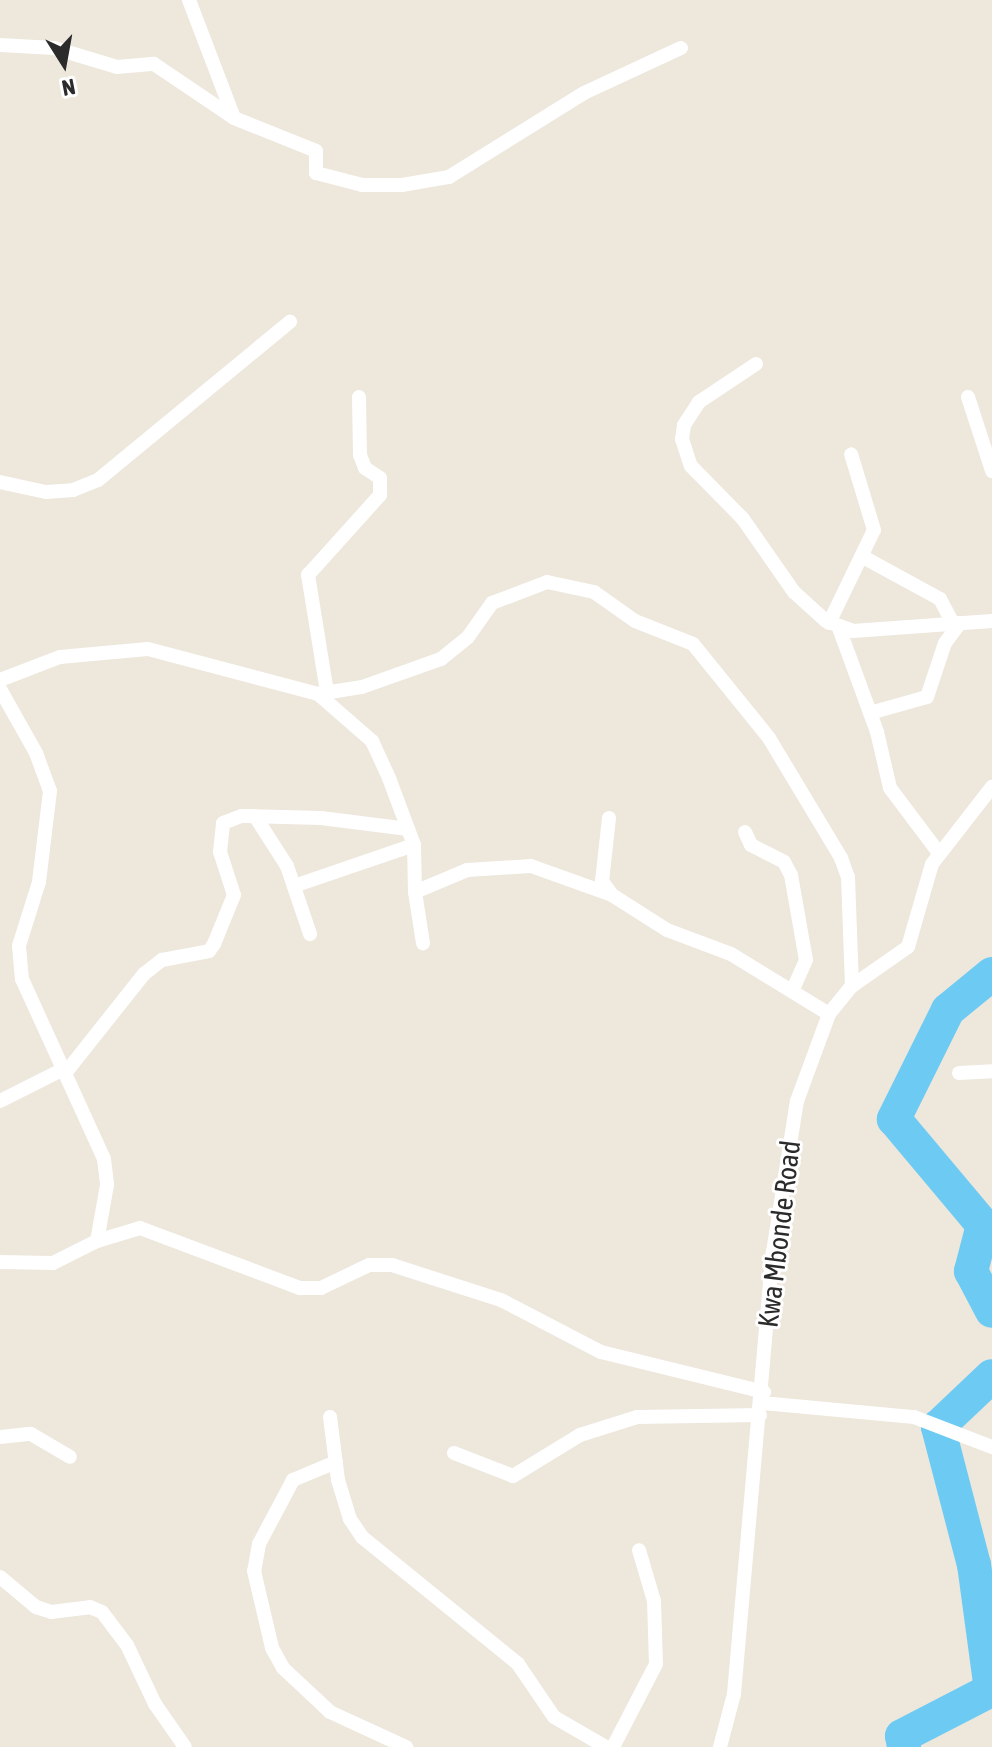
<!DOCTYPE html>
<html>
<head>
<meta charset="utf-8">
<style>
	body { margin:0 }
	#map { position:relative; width:992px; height:1747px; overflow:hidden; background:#ede7dc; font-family:"Asap Condensed",sans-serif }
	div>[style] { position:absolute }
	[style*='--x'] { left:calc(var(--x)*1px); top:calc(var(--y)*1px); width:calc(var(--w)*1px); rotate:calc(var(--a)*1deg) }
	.river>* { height:34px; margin:-17px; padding:0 17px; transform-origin:17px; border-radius:17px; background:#6ccaf3 }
	.minor>* { height:14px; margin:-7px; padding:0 7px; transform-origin:7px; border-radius:7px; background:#fff }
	span { translate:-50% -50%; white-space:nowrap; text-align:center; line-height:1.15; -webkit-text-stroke:6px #fff; paint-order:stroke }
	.street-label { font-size:28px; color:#2b2b2b }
	.north { position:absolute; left:24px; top:24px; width:80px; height:80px; -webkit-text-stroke:6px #fff; paint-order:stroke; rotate:169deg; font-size:22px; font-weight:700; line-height:32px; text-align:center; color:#2b2b2b }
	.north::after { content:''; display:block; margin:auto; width:28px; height:36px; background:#2b2b2b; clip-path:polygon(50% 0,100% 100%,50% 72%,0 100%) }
</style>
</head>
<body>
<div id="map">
	<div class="river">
		<div style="--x:992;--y:974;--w:57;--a:140.7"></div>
		<div style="--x:948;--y:1010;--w:122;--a:116.4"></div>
		<div style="--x:894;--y:1119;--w:138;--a:50"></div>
		<div style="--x:983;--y:1225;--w:48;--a:104.6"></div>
		<div style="--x:971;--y:1271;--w:45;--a:62.3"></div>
		<div style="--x:904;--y:1747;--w:11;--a:-100"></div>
		<div style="--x:902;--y:1736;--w:100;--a:-27.3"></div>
		<div style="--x:991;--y:1690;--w:126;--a:-97.7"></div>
		<div style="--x:974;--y:1565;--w:143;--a:-104.6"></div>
		<div style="--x:938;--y:1427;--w:74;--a:-43.4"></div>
	</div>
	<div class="minor">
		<div style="--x:189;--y:0;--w:126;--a:69.1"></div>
		<div style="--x:0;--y:45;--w:54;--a:3.2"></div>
		<div style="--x:54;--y:48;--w:66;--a:16.8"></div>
		<div style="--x:117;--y:67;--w:37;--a:-5"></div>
		<div style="--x:154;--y:64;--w:97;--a:34"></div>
		<div style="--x:234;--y:118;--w:88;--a:21.9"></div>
		<div style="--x:316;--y:151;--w:22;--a:90"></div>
		<div style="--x:316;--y:173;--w:48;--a:14.6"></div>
		<div style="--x:362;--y:185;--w:40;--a:0"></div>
		<div style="--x:402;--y:185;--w:48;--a:-9.7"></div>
		<div style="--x:449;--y:177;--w:159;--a:-31.9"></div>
		<div style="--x:584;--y:93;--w:107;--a:-24.9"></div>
		<div style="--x:756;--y:364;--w:69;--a:146.3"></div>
		<div style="--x:699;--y:402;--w:27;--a:123"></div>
		<div style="--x:684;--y:425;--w:14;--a:98"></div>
		<div style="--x:682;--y:439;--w:28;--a:72"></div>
		<div style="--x:691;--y:466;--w:74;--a:45.5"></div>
		<div style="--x:743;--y:519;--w:89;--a:55.1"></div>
		<div style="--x:794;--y:592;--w:43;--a:42.2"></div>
		<div style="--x:826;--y:621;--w:29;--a:20"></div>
		<div style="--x:853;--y:631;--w:139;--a:-4.1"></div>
		<div style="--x:968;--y:397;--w:78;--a:72"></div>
		<div style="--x:0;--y:482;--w:47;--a:12.3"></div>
		<div style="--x:46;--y:492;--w:27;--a:-4"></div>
		<div style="--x:73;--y:490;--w:27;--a:-22"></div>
		<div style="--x:98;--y:480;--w:249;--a:-39.5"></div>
		<div style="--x:863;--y:557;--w:88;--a:28.6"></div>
		<div style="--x:940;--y:599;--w:27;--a:62"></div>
		<div style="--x:829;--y:623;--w:103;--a:-64.2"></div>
		<div style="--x:874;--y:530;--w:79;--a:-106.8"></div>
		<div style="--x:839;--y:628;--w:111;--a:69.9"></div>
		<div style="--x:877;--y:732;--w:57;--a:76.9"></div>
		<div style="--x:890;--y:788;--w:81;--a:53"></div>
		<div style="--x:0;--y:680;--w:64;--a:-21"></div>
		<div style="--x:60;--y:657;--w:88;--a:-5.2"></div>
		<div style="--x:148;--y:649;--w:176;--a:14.8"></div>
		<div style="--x:318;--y:694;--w:72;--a:41"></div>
		<div style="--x:372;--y:741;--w:41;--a:65.3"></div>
		<div style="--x:389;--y:778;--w:72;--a:69.5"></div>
		<div style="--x:414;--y:845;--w:47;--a:88.8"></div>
		<div style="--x:415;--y:892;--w:52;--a:81.1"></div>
		<div style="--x:0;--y:689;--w:73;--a:60.6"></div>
		<div style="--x:36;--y:753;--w:40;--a:69.8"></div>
		<div style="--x:50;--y:791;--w:92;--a:96.9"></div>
		<div style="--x:39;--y:882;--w:67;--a:107.4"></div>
		<div style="--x:19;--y:946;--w:33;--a:85"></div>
		<div style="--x:22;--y:979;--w:198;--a:65.5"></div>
		<div style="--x:104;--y:1159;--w:26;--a:83"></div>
		<div style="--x:107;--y:1185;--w:57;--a:100.1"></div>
		<div style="--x:327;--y:692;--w:119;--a:-99.2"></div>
		<div style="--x:308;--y:575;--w:108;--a:-48"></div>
		<div style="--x:380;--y:495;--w:17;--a:-90"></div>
		<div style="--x:380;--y:478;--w:18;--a:-146"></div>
		<div style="--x:365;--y:468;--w:14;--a:-111"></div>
		<div style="--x:360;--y:455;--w:58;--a:-91"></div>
		<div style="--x:318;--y:694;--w:45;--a:-9"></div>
		<div style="--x:362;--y:687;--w:84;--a:-19.5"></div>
		<div style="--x:441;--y:659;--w:35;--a:-39"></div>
		<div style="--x:468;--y:637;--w:42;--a:-54.8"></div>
		<div style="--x:492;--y:603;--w:59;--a:-20.9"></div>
		<div style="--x:547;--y:582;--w:48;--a:12"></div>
		<div style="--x:594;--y:592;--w:50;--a:35.3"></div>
		<div style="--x:635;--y:621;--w:62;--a:21.6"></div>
		<div style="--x:693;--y:644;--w:121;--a:51"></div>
		<div style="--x:769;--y:738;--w:140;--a:59"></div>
		<div style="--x:841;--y:858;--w:20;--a:70"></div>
		<div style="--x:848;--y:877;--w:109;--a:87.9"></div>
		<div style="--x:870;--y:713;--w:59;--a:-15.7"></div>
		<div style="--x:927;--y:697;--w:57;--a:-71.6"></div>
		<div style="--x:945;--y:643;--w:25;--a:-53"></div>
		<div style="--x:255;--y:816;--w:59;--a:57.4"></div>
		<div style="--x:287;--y:866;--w:72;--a:71.3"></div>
		<div style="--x:609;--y:818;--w:63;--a:96.3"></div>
		<div style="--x:602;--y:881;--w:17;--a:54"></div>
		<div style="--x:612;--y:895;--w:65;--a:32.5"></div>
		<div style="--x:667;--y:930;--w:68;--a:20.6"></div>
		<div style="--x:731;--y:954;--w:115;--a:31.5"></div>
		<div style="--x:745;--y:832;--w:14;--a:65"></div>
		<div style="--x:751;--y:845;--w:37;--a:27"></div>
		<div style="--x:784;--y:862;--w:15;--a:62"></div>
		<div style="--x:791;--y:875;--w:86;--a:80"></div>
		<div style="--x:806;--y:960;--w:32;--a:114"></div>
		<div style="--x:294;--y:886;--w:127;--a:-18.9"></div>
		<div style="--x:415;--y:892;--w:56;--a:-22.9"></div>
		<div style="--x:467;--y:870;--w:64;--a:-3.6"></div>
		<div style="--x:531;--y:866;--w:86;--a:19.7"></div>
		<div style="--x:67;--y:1071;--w:124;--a:-51.6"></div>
		<div style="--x:144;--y:974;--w:23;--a:-38"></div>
		<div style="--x:162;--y:960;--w:48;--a:-10.8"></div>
		<div style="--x:209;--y:951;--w:9;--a:-54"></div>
		<div style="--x:214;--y:944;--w:53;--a:-67.8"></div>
		<div style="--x:234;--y:895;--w:45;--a:-108"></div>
		<div style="--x:220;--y:852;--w:29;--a:-84"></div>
		<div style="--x:223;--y:823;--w:19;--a:-21"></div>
		<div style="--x:241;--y:816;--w:80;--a:1.4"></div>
		<div style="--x:321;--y:818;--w:88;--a:7.2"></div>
		<div style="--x:959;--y:1073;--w:33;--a:-3"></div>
		<div style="--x:0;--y:1101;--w:74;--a:-26.6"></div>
		<div style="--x:0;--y:1262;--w:53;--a:1.1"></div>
		<div style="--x:53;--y:1263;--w:49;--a:-26.6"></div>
		<div style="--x:97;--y:1241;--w:45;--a:-16.8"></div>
		<div style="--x:140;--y:1228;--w:171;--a:20.6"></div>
		<div style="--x:300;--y:1288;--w:21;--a:0"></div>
		<div style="--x:321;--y:1288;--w:53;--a:-25.6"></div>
		<div style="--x:369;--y:1265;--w:23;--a:0"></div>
		<div style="--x:392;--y:1265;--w:114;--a:17.8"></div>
		<div style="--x:501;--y:1300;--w:113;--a:27.5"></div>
		<div style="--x:601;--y:1352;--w:168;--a:13.8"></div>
		<div style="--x:762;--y:1403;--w:153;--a:5.3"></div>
		<div style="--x:914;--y:1417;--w:84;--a:21"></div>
		<div style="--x:330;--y:1417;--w:64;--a:82.8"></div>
		<div style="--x:338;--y:1480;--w:41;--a:72.9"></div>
		<div style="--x:350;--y:1519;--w:22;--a:56"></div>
		<div style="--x:362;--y:1537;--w:201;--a:39.1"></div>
		<div style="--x:518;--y:1664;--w:64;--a:55.8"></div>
		<div style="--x:554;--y:1717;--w:60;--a:30"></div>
		<div style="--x:0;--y:1437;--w:31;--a:-6"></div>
		<div style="--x:31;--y:1434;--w:45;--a:30.5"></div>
		<div style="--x:454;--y:1453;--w:63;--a:21.3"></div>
		<div style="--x:513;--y:1476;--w:79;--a:-31.5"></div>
		<div style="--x:580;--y:1435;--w:60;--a:-17.5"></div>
		<div style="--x:637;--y:1417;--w:123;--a:-0.9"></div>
		<div style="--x:336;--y:1462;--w:47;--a:157.3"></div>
		<div style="--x:293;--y:1480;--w:72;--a:118"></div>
		<div style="--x:259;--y:1544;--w:27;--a:100"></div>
		<div style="--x:254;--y:1571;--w:79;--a:76.8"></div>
		<div style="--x:272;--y:1648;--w:23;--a:61"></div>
		<div style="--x:283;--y:1668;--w:64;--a:43.1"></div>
		<div style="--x:330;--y:1712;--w:84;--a:24.7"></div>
		<div style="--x:0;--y:1577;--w:47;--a:39.8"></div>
		<div style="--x:36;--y:1607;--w:16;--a:18"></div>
		<div style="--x:51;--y:1612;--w:39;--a:-7"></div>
		<div style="--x:90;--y:1607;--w:13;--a:23"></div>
		<div style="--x:102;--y:1612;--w:41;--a:52.9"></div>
		<div style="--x:127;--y:1645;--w:65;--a:64.6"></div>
		<div style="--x:155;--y:1704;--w:52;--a:55.1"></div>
		<div style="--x:613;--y:1747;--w:93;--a:-62.6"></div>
		<div style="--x:656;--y:1664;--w:63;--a:-91.8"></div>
		<div style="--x:654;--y:1601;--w:53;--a:-106.4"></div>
		<div style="--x:720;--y:1747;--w:55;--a:-75.2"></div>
		<div style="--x:734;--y:1694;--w:444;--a:-85"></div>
		<div style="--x:773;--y:1252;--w:153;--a:-81"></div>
		<div style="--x:797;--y:1101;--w:93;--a:-69.8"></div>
		<div style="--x:829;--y:1014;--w:36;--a:-51"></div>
		<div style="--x:852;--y:986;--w:68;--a:-34.9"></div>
		<div style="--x:908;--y:947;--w:86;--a:-73.9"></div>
		<div style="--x:932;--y:864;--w:98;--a:-52.1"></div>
	</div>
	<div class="street-label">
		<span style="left:779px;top:1234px;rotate:-83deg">Kwa Mbonde Road</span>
	</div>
	<div class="north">N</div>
</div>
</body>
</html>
